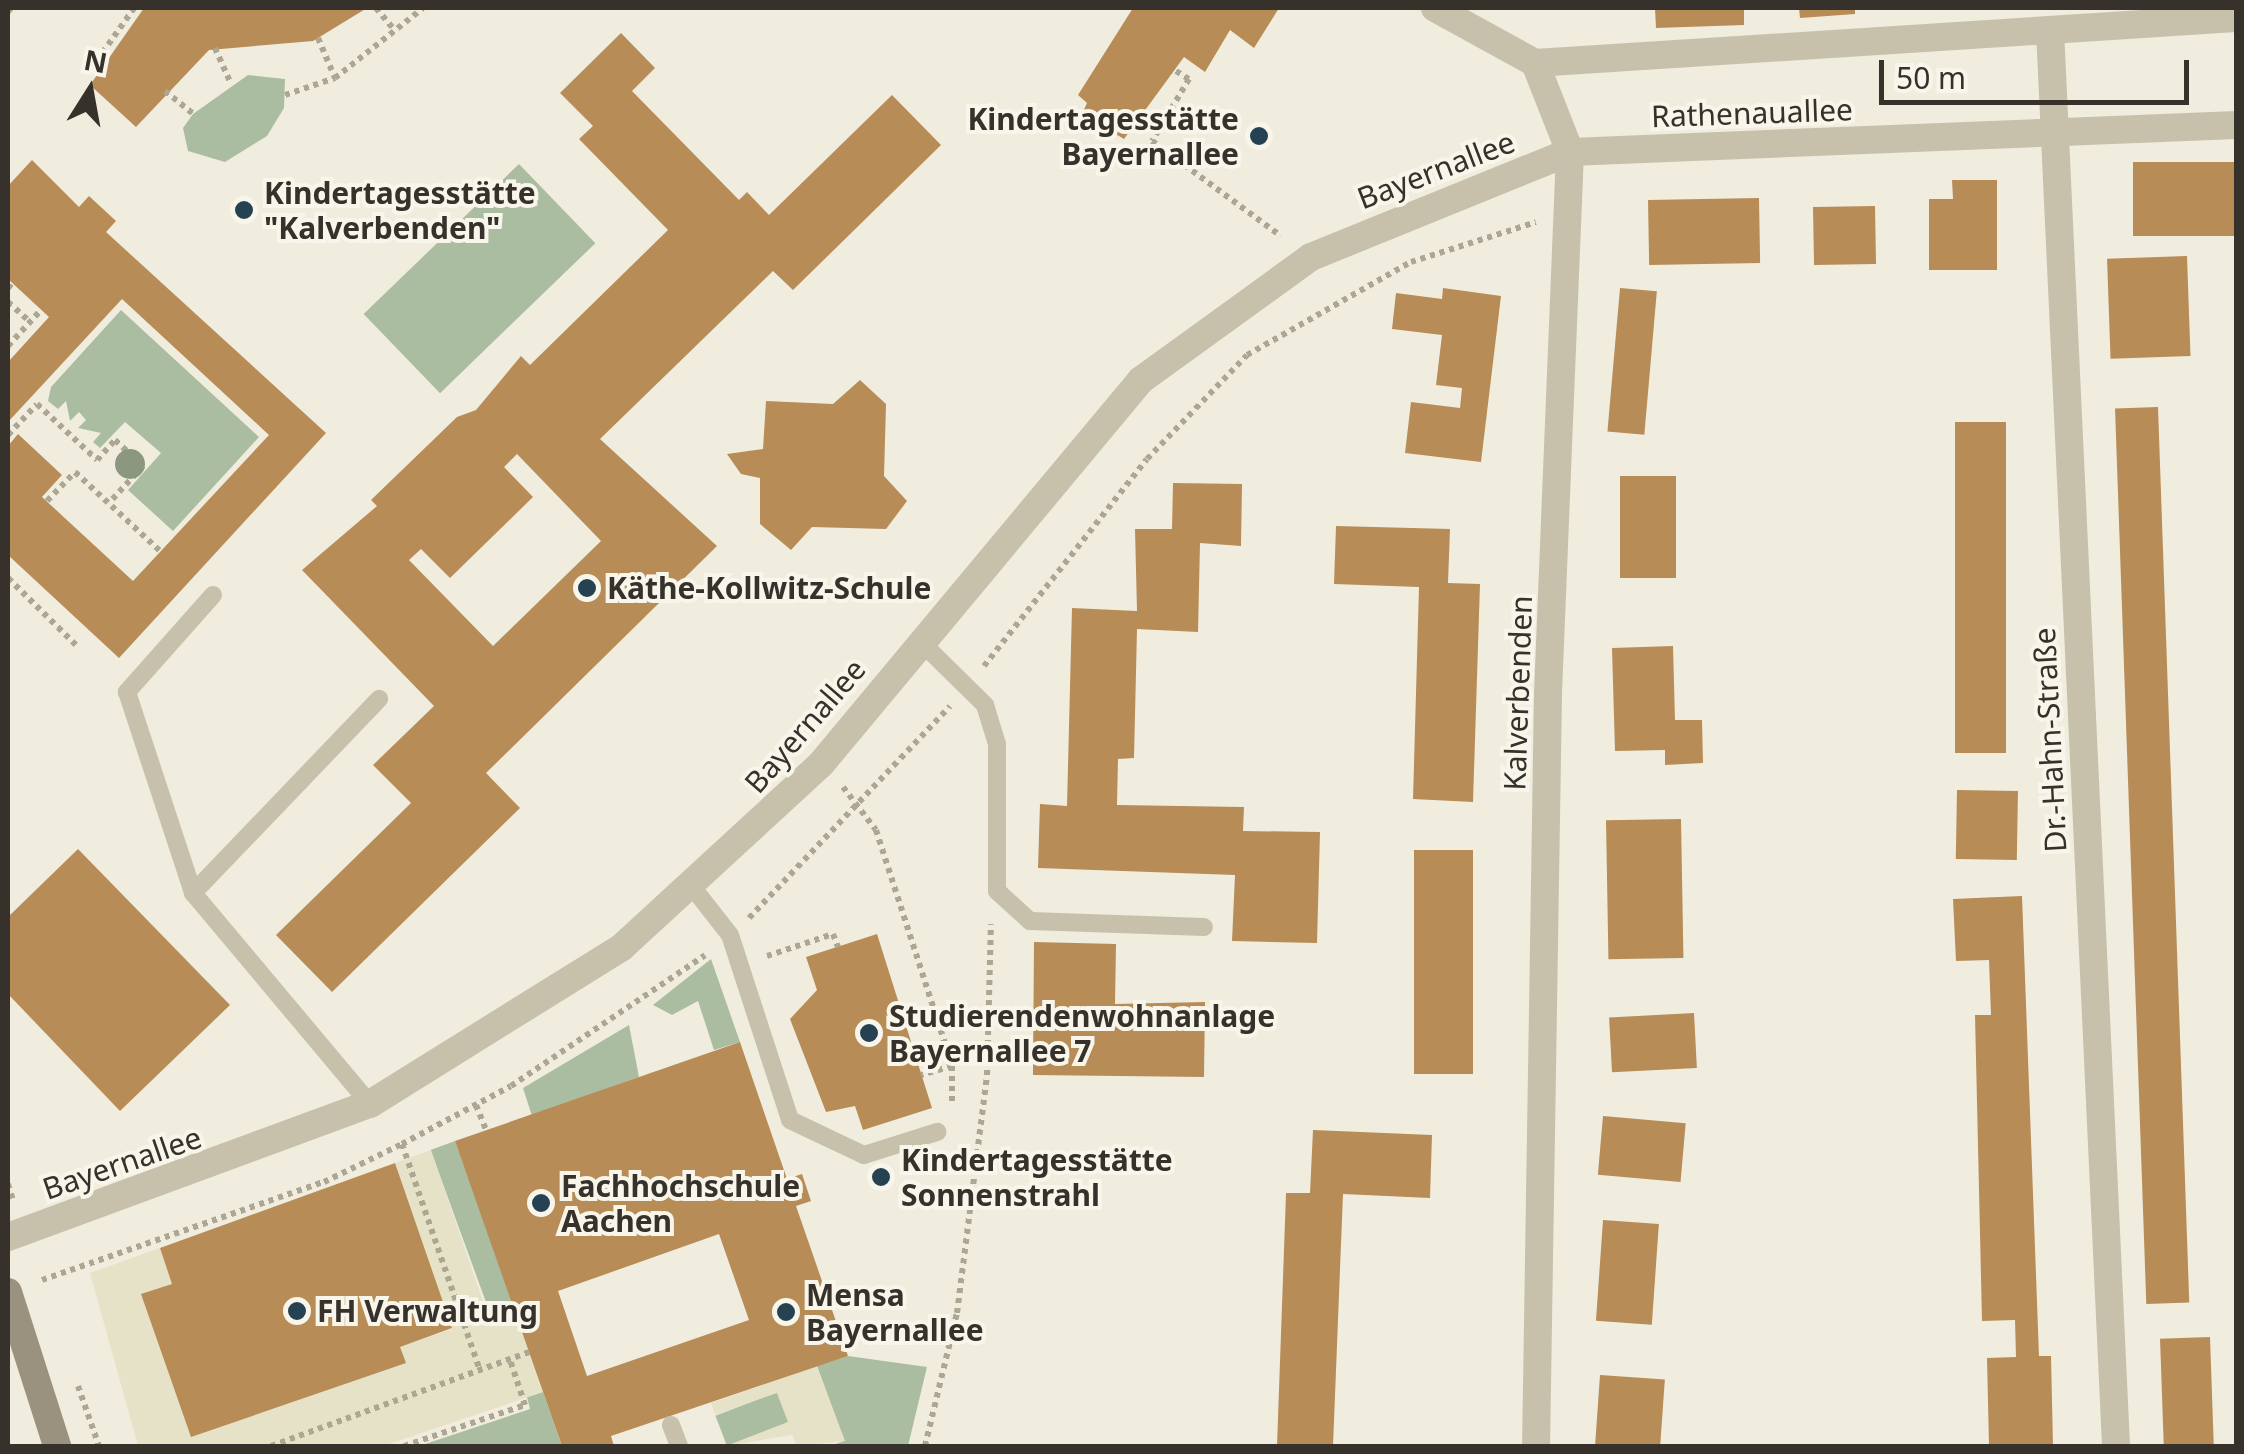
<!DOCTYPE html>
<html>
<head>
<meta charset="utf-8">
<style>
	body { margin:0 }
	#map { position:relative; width:2244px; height:1454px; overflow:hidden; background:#f0eddf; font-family:"Noto Sans",sans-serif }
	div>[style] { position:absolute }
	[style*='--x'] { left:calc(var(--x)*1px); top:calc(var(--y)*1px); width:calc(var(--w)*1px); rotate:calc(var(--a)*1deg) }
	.green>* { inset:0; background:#abbda1; transform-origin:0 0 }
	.plaza>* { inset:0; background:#e6e2c8 }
	.building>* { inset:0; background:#b78c56; transform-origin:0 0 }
	.path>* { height:6px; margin-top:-3px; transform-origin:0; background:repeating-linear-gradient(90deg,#ada693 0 5px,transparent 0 10px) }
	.service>* { height:18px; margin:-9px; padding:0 9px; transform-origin:9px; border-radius:9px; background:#c7c1ac }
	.minor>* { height:28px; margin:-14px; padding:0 14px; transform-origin:14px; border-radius:14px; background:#c7c1ac }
	.secondary>* { height:28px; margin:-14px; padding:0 14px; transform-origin:14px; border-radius:14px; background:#9a917e }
	.trees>* { width:30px; height:30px; margin:-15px; border-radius:50%; background:#8c977f }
	.dots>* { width:28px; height:28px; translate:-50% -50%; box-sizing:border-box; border:5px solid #f8f6eb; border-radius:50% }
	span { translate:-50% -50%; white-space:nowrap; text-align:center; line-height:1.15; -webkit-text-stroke:8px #f8f6eb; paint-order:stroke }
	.street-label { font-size:30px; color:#36312a }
	.poi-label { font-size:30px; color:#36312a; font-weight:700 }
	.right { translate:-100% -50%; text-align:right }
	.left { translate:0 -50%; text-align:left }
	.frame { position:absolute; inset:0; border:10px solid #36312a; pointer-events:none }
	.north { position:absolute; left:40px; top:40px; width:100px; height:100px; -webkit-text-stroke:8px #f8f6eb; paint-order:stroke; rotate:11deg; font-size:28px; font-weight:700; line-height:40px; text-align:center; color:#36312a }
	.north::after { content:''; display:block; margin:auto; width:35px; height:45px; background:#36312a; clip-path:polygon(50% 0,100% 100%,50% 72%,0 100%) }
	.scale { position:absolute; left:1879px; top:60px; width:310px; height:45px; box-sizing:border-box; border:5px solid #36312a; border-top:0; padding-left:12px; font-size:30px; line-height:35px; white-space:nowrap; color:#36312a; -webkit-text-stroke:8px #f8f6eb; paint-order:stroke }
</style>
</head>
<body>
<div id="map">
	<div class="green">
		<div style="clip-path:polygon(248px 75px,285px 79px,284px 108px,267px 136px,225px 162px,188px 151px,183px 128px,193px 114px)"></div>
		<div style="left:519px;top:164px;width:110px;height:216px;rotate:46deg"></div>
		<div style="clip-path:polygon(121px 310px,259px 437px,173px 531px,128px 490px,161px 453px,125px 422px,100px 448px,93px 442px,101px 433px,78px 428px,86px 420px,79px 412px,70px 421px,66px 401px,58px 409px,48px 401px,51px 387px)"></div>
		<div style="clip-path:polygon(711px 959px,740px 1042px,714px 1050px,698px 1001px,672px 1015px,653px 1005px)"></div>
		<div style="clip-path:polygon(629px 1025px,639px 1077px,532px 1116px,523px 1088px)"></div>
		<div style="left:455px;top:1141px;width:176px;height:26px;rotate:70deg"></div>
		<div style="clip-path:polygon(848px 1356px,927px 1367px,908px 1446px,830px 1446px,844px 1441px,817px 1366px)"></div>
		<div style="clip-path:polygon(543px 1392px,562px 1446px,419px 1446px,530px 1409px,527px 1397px)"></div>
		<div style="left:777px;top:1392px;width:33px;height:66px;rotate:69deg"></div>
	</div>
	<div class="plaza">
		<div style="clip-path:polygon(431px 1150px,488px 1316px,514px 1307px,543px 1392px,383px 1446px,138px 1446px,90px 1273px,160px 1248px,216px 1409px,452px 1329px,395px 1163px)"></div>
		<div style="clip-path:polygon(817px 1366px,845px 1441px,797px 1446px,792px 1435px,726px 1446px,788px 1422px,777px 1393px,715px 1415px,711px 1403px)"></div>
	</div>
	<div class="building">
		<div style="clip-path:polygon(144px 8px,367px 8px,313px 41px,209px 50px,136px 127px,90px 85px)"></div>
		<div style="clip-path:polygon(1133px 8px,1279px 8px,1254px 48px,1230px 30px,1205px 72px,1184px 57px,1124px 139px,1082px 114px,1087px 103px,1078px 95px)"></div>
		<div style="clip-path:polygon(1655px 8px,1744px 8px,1744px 25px,1656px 28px)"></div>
		<div style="clip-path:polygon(1799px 8px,1855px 8px,1855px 14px,1800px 18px)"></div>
		<div style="clip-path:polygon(evenodd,621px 33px,655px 68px,632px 91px,739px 200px,747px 192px,769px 215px,892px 95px,941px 145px,793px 290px,773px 271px,600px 439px,717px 546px,486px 773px,520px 808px,332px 992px,276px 935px,411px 803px,373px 765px,434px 706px,302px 570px,377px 506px,371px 500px,457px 417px,476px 410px,521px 356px,530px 365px,668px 230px,579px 139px,593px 126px,560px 93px,621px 33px,517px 454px,601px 541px,493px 646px,409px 560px,421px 549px,450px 578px,533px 497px,504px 467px,517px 454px)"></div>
		<div style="clip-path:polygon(32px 160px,79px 207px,89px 196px,116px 221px,106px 232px,326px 433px,119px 658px,8px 555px,8px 446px,18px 434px,62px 475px,42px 497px,133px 581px,269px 435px,122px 299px,8px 422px,8px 362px,49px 317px,8px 279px,8px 186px)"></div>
		<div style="left:2236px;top:162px;width:74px;height:103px;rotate:90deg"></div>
		<div style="clip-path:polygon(1952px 180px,1997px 180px,1997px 270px,1929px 270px,1929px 199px,1953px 199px)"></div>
		<div style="left:1759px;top:198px;width:65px;height:111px;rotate:89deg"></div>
		<div style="left:1875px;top:206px;width:58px;height:62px;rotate:89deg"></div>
		<div style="left:2187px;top:256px;width:100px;height:80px;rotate:88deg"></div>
		<div style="clip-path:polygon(1443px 288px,1501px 296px,1481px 462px,1405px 453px,1411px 402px,1460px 408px,1462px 388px,1436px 385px,1442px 335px,1392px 329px,1396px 293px,1442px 299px)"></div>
		<div style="left:1620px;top:288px;width:37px;height:144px;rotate:5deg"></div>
		<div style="clip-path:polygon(860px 380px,886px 404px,884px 476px,907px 501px,886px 529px,812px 527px,791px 550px,760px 524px,760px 478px,741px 474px,727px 454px,763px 449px,766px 401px,833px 404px)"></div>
		<div style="left:2158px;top:407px;width:896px;height:43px;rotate:88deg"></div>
		<div style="left:1955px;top:422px;width:51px;height:331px"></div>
		<div style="left:1620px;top:476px;width:56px;height:102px"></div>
		<div style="clip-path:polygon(1173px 483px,1242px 484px,1241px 546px,1200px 543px,1198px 632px,1137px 629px,1134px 758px,1118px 759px,1117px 805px,1244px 807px,1243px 831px,1320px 832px,1317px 943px,1232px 941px,1235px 875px,1038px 868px,1040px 804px,1067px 806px,1072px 608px,1137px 611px,1135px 529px,1172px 529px)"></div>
		<div style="clip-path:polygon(1336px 526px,1450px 529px,1448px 583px,1480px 584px,1473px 802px,1413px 799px,1419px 587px,1334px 584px)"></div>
		<div style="clip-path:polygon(1673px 646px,1675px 720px,1702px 720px,1703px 763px,1665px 765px,1665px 750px,1615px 751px,1612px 648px)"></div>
		<div style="left:1957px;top:790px;width:61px;height:69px;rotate:1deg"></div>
		<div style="left:1681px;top:819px;width:139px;height:75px;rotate:89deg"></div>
		<div style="clip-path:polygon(78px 849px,230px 1005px,120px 1111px,8px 994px,8px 917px)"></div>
		<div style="left:1414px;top:850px;width:59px;height:224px"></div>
		<div style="clip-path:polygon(2022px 896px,2039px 1356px,2051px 1356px,2053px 1446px,1989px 1446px,1987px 1358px,2016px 1357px,2015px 1320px,1982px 1321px,1975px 1015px,1991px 1015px,1989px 960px,1956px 961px,1953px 899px)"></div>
		<div style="clip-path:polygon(877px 934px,932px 1108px,863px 1130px,855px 1106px,826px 1112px,790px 1019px,817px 990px,806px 957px)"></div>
		<div style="clip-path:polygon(1034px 942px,1116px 944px,1115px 1004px,1205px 1002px,1204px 1077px,1033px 1075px)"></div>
		<div style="left:1694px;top:1013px;width:55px;height:85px;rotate:87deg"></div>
		<div style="clip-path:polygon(evenodd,740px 1042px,787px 1179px,802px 1174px,811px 1201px,796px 1206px,848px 1356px,611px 1436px,614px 1446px,562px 1446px,455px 1141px,740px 1042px,719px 1234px,749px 1320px,587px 1376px,558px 1291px,719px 1234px)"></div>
		<div style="left:1603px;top:1116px;width:83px;height:59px;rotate:5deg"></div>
		<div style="clip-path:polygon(1313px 1130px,1432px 1135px,1430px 1198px,1343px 1194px,1333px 1446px,1277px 1446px,1286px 1193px,1310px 1193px)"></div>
		<div style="clip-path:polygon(395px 1163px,452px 1328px,400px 1347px,406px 1363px,191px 1437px,141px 1294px,172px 1284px,160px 1248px)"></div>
		<div style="left:1603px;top:1220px;width:56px;height:101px;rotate:4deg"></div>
		<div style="left:2210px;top:1337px;width:109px;height:50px;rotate:88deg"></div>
		<div style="left:1600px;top:1375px;width:65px;height:71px;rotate:4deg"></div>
	</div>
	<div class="path">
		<div style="--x:376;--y:8;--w:30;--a:50"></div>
		<div style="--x:8;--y:12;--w:5;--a:-53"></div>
		<div style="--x:318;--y:38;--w:43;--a:67"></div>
		<div style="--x:215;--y:48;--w:36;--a:66"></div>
		<div style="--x:91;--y:69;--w:75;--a:-54.8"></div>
		<div style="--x:1176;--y:71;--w:15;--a:32"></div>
		<div style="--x:1189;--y:79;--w:72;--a:120.8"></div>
		<div style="--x:1152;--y:141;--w:160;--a:36.4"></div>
		<div style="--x:165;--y:91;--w:36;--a:39"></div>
		<div style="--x:285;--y:95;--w:53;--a:-18.8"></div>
		<div style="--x:335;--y:78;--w:112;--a:-38.5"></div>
		<div style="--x:8;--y:288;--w:6;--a:-51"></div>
		<div style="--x:8;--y:302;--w:28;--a:42"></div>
		<div style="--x:8;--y:346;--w:49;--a:-47.5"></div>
		<div style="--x:8;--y:435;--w:42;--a:-46.9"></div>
		<div style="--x:37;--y:404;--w:82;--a:43"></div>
		<div style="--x:97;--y:460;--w:27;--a:-48"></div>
		<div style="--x:115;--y:440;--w:38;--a:43"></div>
		<div style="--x:143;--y:466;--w:50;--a:132.6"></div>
		<div style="--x:47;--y:501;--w:40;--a:-46"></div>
		<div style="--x:75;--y:472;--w:117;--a:42.9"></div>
		<div style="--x:8;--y:578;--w:97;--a:44.6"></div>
		<div style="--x:984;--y:666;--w:263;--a:-51.8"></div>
		<div style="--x:1147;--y:459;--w:144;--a:-46.1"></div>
		<div style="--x:1247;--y:355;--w:189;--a:-29.6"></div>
		<div style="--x:1411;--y:262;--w:131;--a:-17.7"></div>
		<div style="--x:843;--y:787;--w:54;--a:52.5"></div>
		<div style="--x:876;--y:830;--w:248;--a:72.1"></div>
		<div style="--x:952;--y:1066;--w:32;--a:164"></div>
		<div style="--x:749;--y:918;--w:292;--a:-46.5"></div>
		<div style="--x:767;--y:956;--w:70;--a:-18.4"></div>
		<div style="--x:833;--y:934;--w:14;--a:69"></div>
		<div style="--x:952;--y:1066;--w:36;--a:90"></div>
		<div style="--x:476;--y:1105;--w:27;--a:68"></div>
		<div style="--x:402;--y:1144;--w:240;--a:71"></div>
		<div style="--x:8;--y:1184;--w:17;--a:73"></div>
		<div style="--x:42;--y:1280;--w:299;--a:-19.2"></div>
		<div style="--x:324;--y:1182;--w:87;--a:-26"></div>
		<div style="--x:402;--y:1144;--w:123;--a:-28"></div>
		<div style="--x:511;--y:1086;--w:234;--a:-34"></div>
		<div style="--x:78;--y:1386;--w:64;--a:70.7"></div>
		<div style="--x:271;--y:1446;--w:275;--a:-20"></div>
		<div style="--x:404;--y:1446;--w:128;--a:-18.7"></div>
		<div style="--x:525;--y:1405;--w:47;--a:-108.4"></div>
		<div style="--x:925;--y:1446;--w:137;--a:-76.5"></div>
		<div style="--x:957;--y:1313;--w:240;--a:-82.8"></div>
		<div style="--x:987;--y:1075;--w:151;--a:-88.5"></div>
	</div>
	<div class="service">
		<div style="--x:213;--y:595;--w:130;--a:131.6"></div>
		<div style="--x:127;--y:692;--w:212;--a:71.8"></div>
		<div style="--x:193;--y:893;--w:275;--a:50"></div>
		<div style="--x:921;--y:642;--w:90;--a:44.5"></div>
		<div style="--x:985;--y:705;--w:41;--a:72.9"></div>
		<div style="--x:997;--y:744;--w:147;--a:90"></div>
		<div style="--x:997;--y:891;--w:45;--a:42.3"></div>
		<div style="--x:1030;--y:921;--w:174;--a:2"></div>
		<div style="--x:694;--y:889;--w:58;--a:52"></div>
		<div style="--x:730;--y:935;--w:194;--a:72"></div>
		<div style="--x:790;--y:1120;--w:82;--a:25.3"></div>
		<div style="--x:864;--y:1155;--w:77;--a:-17.5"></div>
		<div style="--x:193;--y:893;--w:269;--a:-46.2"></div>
		<div style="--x:671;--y:1425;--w:22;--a:69"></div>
	</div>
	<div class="minor">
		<div style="--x:1435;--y:8;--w:114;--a:28.8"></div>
		<div style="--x:1535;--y:63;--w:96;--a:68.5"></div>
		<div style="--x:1570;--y:152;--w:541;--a:92.33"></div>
		<div style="--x:1548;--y:693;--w:753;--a:90.91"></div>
		<div style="--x:2050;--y:30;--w:1418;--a:87.33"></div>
		<div style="--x:1535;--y:63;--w:702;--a:-3.67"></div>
		<div style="--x:8;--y:1237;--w:386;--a:-20.2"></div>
		<div style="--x:370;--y:1104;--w:297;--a:-31.9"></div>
		<div style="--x:622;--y:947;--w:270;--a:-42.6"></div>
		<div style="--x:821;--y:764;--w:500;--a:-50.2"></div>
		<div style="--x:1141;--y:380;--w:210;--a:-35.9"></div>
		<div style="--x:1311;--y:257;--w:279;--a:-22.1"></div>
		<div style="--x:1570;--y:152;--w:667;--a:-2.32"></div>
	</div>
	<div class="secondary">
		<div style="--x:8;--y:1292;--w:162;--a:72.3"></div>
	</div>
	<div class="trees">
		<div style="left:130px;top:464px"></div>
	</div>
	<div class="dots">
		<div style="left:1259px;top:136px;background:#254152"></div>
		<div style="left:244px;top:210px;background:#254152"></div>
		<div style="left:587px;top:588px;background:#254152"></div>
		<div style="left:869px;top:1033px;background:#254152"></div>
		<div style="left:881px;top:1177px;background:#254152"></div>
		<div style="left:541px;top:1203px;background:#254152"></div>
		<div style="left:297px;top:1311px;background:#254152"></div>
		<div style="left:786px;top:1312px;background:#254152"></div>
	</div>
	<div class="street-label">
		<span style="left:1752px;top:113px;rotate:-2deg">Rathenauallee</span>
		<span style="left:1436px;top:170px;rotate:-21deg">Bayernallee</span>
		<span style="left:1518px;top:693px;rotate:-88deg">Kalverbenden</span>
		<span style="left:805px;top:726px;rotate:-49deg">Bayernallee</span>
		<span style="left:2050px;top:740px;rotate:-93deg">Dr.-Hahn-Straße</span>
		<span style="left:122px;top:1163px;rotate:-19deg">Bayernallee</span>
	</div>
	<div class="poi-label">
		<span class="right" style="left:1239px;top:136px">Kindertagesstätte<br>Bayernallee</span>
		<span class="left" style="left:264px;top:210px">Kindertagesstätte<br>"Kalverbenden"</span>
		<span class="left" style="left:607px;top:588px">Käthe-Kollwitz-Schule</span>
		<span class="left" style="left:889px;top:1033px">Studierendenwohnanlage<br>Bayernallee 7</span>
		<span class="left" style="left:901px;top:1177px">Kindertagesstätte<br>Sonnenstrahl</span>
		<span class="left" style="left:561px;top:1203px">Fachhochschule<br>Aachen</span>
		<span class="left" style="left:806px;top:1312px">Mensa<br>Bayernallee</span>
		<span class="left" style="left:317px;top:1311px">FH Verwaltung</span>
	</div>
	<div class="frame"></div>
	<div class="north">N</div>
	<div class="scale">50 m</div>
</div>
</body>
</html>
